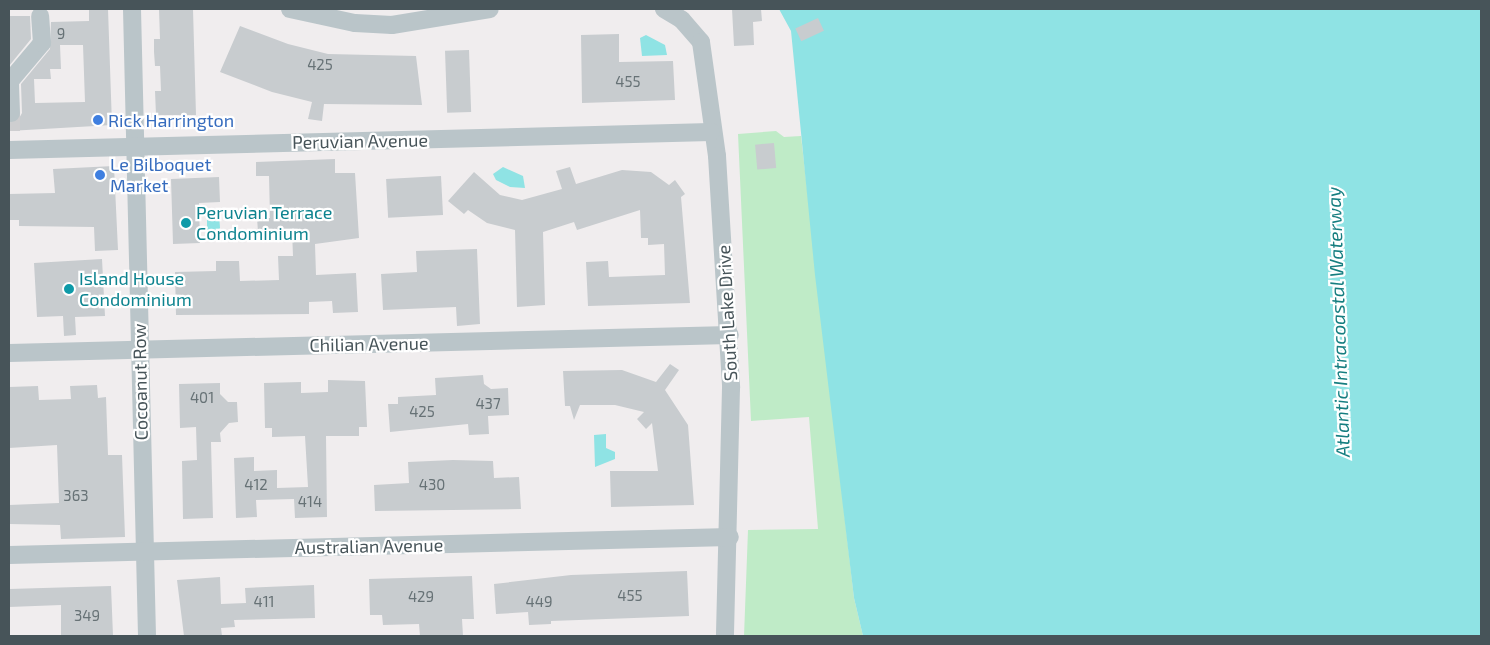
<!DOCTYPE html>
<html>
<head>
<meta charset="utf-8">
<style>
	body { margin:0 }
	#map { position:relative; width:1490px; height:645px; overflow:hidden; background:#f0edee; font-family:"Exo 2",sans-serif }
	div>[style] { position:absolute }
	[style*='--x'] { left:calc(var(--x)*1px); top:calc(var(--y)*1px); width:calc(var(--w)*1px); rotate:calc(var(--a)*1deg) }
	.green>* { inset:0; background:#bfebc7 }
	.water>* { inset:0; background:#8fe3e4 }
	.building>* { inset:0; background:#c8cccf; transform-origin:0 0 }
	.minor-tunnel>* { height:18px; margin-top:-9px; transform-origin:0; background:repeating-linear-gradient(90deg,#ceced0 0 18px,transparent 0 27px) }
	.minor>* { height:18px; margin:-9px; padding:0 9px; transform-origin:9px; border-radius:9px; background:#bac5c9 }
	.dots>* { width:14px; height:14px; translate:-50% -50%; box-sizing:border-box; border:2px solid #fff; border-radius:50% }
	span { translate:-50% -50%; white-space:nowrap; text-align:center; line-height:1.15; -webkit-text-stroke:4.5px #fff; paint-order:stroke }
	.number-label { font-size:15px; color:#677276 }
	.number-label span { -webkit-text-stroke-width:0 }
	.shop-label { font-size:18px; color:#366cbe }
	.left { translate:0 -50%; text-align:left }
	.street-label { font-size:18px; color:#475459 }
	.culture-label { font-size:18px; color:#0d838f }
	.water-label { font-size:19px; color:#167e80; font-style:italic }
	.frame { position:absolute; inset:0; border:10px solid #475459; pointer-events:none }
</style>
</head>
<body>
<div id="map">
	<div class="green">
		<div style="clip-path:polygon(776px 131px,784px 137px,801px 136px,854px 598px,863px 636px,744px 636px,748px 530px,818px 529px,809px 417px,751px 421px,738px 134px)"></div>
	</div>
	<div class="water">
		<div style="clip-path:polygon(779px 9px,1481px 9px,1481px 636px,863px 636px,854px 598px,815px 275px,791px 31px)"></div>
		<div style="clip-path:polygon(646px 35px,665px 45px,667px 55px,642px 56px,640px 38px)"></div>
		<div style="clip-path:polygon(503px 167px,523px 176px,525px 188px,510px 187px,496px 180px,493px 174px)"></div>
		<div style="clip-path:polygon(213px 212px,219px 214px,220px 228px,215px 235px,207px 230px,207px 217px)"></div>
		<div style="clip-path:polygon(606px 434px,606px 448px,615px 452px,615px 459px,595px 467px,594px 435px)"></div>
	</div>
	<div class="building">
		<div style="clip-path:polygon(evenodd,89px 9px,108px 9px,112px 125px,9px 131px,9px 123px,17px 122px,22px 113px,21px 84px,50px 49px,51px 22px,89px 21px,89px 9px,60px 45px,83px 45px,85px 102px,35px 103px,34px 79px,51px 79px,50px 69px,61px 69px,60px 45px)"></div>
		<div style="clip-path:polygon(159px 9px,193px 9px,196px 115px,156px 115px,155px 91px,161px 91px,160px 66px,155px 66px,154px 52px,154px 39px,160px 39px)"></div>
		<div style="clip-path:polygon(732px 9px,761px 9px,762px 21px,753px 22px,754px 45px,734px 46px)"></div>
		<div style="clip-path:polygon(9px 16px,30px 16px,31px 39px,9px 66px)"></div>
		<div style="left:818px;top:18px;width:14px;height:25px;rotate:65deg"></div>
		<div style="clip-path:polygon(240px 26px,288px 44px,328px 54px,416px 56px,422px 105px,324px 104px,322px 121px,308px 119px,312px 102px,272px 92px,220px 72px)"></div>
		<div style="clip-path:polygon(619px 34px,619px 62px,673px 61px,675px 100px,582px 103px,581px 35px)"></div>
		<div style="left:469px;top:50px;width:62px;height:24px;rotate:88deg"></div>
		<div style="left:774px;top:143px;width:25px;height:19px;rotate:85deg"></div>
		<div style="clip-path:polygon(335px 159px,335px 173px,355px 173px,359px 238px,315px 244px,316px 275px,356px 273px,358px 312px,333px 313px,332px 301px,309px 302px,309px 314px,176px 315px,175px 272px,216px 271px,216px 261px,239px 261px,240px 281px,279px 280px,278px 256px,293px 256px,292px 231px,258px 232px,257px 218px,270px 218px,269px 176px,256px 176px,256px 162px)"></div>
		<div style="clip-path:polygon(114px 166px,118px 250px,95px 251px,94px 227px,19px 226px,19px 220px,10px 220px,9px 194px,55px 193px,53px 169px)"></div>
		<div style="clip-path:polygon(570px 167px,576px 184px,622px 170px,651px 172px,669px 185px,675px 180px,685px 194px,681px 197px,690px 303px,588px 306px,586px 262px,608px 261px,609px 277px,665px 275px,664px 244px,648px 245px,648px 238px,641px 238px,640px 210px,577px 230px,574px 222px,543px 232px,545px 305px,517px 307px,515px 230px,487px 223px,468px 210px,464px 214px,448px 201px,474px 172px,500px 195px,522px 200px,562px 189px,556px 171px)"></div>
		<div style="left:441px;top:176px;width:39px;height:55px;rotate:87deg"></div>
		<div style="clip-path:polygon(219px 177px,220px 202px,199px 203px,200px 243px,173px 244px,171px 179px)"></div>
		<div style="clip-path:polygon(477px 249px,480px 324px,457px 326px,456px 307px,383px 310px,381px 274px,417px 272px,416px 251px)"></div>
		<div style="clip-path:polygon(102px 259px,105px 316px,75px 317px,76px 335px,64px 336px,63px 316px,37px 317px,34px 263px)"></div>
		<div style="clip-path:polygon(670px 364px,679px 370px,665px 390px,688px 425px,694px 505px,611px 507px,610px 471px,658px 471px,652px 423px,646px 429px,637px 419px,644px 412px,615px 405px,580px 405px,574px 420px,570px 406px,565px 406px,563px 371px,622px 370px,656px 382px)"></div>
		<div style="clip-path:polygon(483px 375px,484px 384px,491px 389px,508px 388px,509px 415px,488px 416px,489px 434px,469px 435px,468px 424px,390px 432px,388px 404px,398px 404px,398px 397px,436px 395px,435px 378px)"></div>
		<div style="clip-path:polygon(328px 380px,365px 381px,367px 427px,359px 427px,359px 436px,326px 436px,327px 517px,295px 518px,294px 499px,256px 500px,257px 517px,236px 518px,234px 458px,254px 457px,254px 471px,277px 470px,277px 488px,308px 487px,305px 436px,272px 437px,272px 428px,265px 428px,264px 383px,301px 382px,301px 393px,328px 392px)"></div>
		<div style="clip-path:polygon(220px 383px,220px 394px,228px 402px,237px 402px,238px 422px,229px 423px,220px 433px,221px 442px,211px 442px,213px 518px,183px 519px,182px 461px,197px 460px,196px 427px,180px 428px,179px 384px)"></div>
		<div style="clip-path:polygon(97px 385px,98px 398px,106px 397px,108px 455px,122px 455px,125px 537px,61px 539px,60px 525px,9px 524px,9px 505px,59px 503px,57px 445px,9px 448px,9px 387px,38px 386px,39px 400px,71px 399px,70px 386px)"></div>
		<div style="clip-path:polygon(453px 460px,493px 461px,494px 478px,519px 477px,521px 509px,375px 511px,374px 485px,409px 483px,408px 462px)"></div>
		<div style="clip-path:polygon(687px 571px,689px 616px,551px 621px,551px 624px,529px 625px,528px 612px,496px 614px,494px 584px,571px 575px)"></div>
		<div style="clip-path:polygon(472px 576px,474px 619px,462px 619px,463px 636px,420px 636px,419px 624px,383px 625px,382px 615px,370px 615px,369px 579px)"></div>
		<div style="clip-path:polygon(220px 577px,221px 604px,246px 603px,245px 588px,314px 585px,315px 618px,234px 620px,235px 627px,221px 628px,222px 636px,184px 636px,177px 580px)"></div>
		<div style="clip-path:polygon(111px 586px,113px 636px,61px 636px,61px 605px,9px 607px,9px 589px)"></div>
	</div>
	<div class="minor-tunnel">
		<div style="--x:11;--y:113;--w:18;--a:90"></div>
	</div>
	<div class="minor">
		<div style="--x:132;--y:9;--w:627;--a:88.63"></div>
		<div style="--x:290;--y:9;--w:66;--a:12.2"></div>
		<div style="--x:355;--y:23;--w:37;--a:3"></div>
		<div style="--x:392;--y:25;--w:99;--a:-9.3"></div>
		<div style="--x:664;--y:9;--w:21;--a:31"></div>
		<div style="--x:682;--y:20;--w:29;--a:49"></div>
		<div style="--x:701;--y:42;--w:115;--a:82"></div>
		<div style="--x:717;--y:156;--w:232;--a:86.5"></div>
		<div style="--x:731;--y:388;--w:248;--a:91.4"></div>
		<div style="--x:11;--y:113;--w:32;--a:-92"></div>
		<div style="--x:10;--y:81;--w:50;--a:-49.9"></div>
		<div style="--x:42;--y:43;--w:27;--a:-94"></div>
		<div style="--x:9;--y:150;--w:702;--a:-1.47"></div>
		<div style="--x:9;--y:353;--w:721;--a:-1.43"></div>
		<div style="--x:9;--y:555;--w:721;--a:-1.43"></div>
	</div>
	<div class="dots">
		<div style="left:98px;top:120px;background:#3f7fe0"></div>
		<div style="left:100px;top:175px;background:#3f7fe0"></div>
		<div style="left:186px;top:223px;background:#0f9aa8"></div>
		<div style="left:69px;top:289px;background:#0f9aa8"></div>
	</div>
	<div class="number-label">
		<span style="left:61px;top:34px">9</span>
		<span style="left:320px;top:65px">425</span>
		<span style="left:628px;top:82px">455</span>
		<span style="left:202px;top:398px">401</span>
		<span style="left:488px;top:404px">437</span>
		<span style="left:422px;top:412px">425</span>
		<span style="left:256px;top:485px">412</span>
		<span style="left:432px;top:485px">430</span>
		<span style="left:76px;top:496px">363</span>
		<span style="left:310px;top:502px">414</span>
		<span style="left:630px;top:596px">455</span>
		<span style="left:421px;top:597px">429</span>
		<span style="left:264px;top:602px">411</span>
		<span style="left:539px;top:602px">449</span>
		<span style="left:87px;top:616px">349</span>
	</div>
	<div class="shop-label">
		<span class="left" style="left:108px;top:120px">Rick Harrington</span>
		<span class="left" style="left:110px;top:175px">Le Bilboquet<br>Market</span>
	</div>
	<div class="street-label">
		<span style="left:360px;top:141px;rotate:-1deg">Peruvian Avenue</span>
		<span style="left:727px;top:313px;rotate:-93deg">South Lake Drive</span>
		<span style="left:369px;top:344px;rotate:-1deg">Chilian Avenue</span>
		<span style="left:140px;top:382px;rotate:-91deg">Cocoanut Row</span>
		<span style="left:369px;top:546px;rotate:-1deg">Australian Avenue</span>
	</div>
	<div class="culture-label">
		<span class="left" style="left:196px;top:223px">Peruvian Terrace<br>Condominium</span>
		<span class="left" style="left:79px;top:289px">Island House<br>Condominium</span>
	</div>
	<div class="water-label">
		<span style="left:1338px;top:322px;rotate:-92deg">Atlantic Intracoastal Waterway</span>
	</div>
	<div class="frame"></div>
</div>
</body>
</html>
